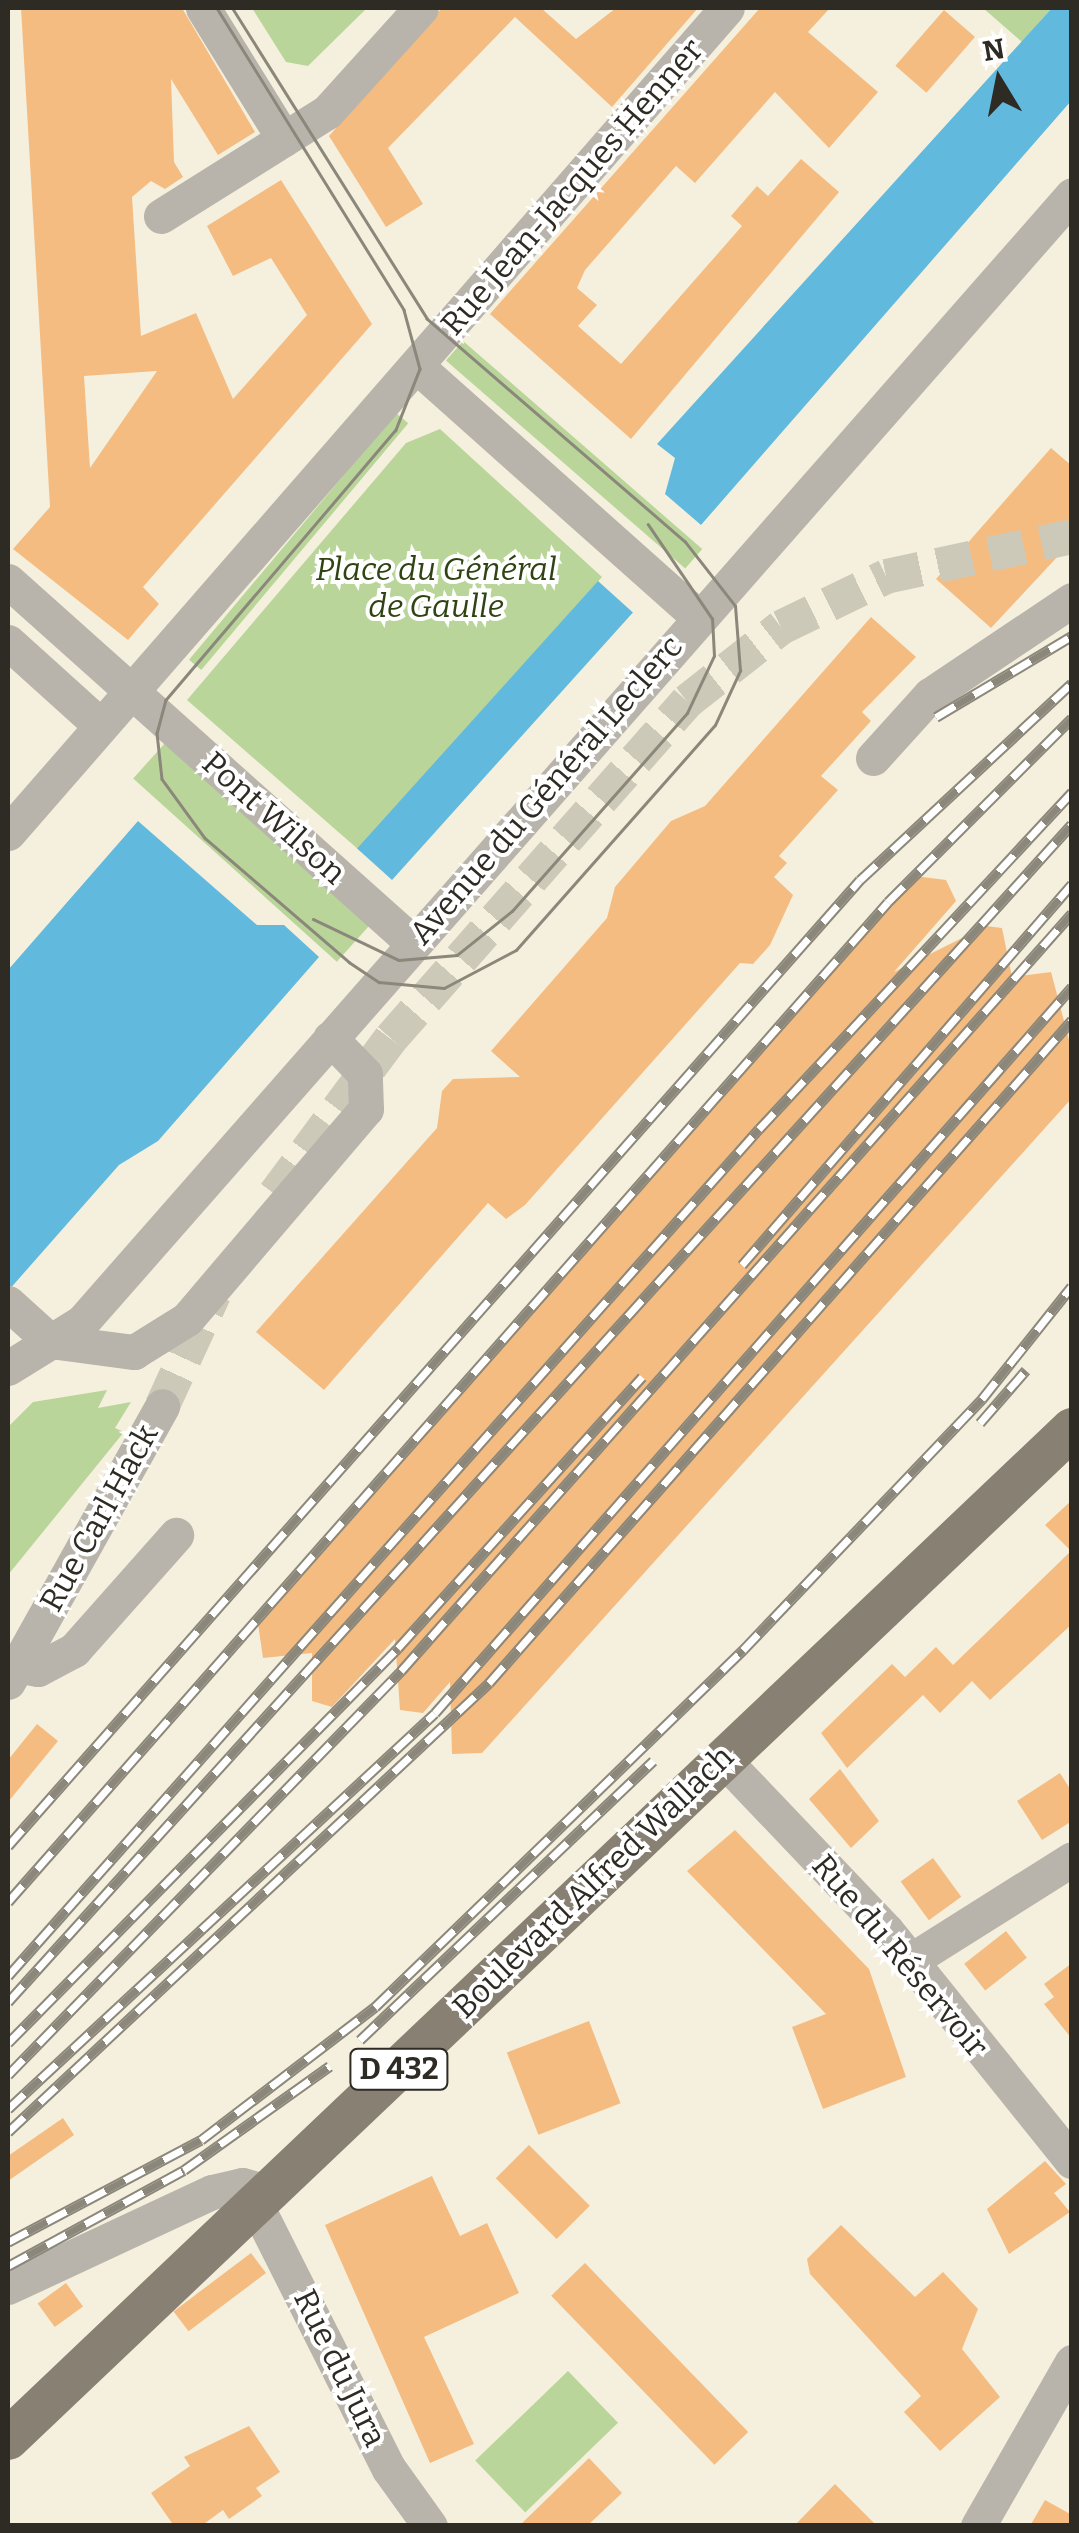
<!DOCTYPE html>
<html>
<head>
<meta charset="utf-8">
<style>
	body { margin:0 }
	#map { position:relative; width:1079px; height:2533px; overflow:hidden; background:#f5f0dd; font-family:Bitter,serif }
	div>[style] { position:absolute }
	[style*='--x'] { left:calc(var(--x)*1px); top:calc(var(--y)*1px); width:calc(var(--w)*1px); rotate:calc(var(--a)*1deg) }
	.green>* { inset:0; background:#b9d59a; transform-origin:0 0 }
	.water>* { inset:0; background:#62b9de; transform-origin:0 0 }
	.building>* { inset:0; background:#f4bc81; transform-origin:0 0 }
	.minor-tunnel>* { height:35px; margin-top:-17.5px; transform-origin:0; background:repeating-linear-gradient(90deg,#cdc9b8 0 35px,transparent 0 53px) }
	.minor>* { height:35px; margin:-17.5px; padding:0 17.5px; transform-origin:17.5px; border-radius:17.5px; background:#b8b4ac }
	.major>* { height:42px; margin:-21px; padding:0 21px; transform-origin:21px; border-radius:21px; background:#888173 }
	.tram>* { height:2.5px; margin:-1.25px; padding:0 1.25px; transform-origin:1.25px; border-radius:1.25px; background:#8b877b }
	.rail>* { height:11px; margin-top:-5.5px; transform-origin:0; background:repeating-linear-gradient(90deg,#fff 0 22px,#8b877b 0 44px); box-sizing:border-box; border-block:2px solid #8b877b }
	span { translate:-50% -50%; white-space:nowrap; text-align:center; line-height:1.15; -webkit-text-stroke:8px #fff; paint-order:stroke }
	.shield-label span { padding:2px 8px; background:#fff; border:2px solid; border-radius:8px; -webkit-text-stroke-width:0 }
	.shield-label { font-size:30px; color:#2d2b24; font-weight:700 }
	.street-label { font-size:32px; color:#2d2b24 }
	.park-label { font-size:32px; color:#304413; font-style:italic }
	.frame { position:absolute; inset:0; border:10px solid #2d2b24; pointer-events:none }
	.north { position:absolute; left:949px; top:30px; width:100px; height:100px; -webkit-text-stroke:8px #fff; paint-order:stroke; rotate:350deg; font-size:28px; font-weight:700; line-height:40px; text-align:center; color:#2d2b24 }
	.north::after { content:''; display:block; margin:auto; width:35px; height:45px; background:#2d2b24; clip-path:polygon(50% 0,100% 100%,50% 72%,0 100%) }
</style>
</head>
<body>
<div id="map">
	<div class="green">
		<div style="clip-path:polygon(252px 8px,367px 8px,308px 66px,286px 62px)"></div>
		<div style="clip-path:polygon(983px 8px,1052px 8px,1022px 42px)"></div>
		<div style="left:463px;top:341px;width:317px;height:26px;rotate:41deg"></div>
		<div style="left:396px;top:413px;width:16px;height:322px;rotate:40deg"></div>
		<div style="clip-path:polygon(440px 429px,602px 577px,359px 850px,187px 700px,406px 443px)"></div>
		<div style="left:166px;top:742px;width:274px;height:49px;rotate:42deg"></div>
		<div style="clip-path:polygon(107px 1390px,98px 1408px,131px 1402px,115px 1428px,124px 1432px,8px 1575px,8px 1427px,33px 1402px)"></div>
		<div style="left:568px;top:2371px;width:72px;height:129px;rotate:46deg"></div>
	</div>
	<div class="water">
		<div style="clip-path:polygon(1052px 8px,1071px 8px,1071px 101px,701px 525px,665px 494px,675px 458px,657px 444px)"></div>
		<div style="left:598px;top:581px;width:47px;height:360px;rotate:42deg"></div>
		<div style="clip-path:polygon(138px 821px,257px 925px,284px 925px,319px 957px,158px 1141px,119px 1165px,8px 1291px,8px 970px)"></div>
	</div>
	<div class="building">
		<div style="clip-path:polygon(evenodd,21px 8px,182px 8px,255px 132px,218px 155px,171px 79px,174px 162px,183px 177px,165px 189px,151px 181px,132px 197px,141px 336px,196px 313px,233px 399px,307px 315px,271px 258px,233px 276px,207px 226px,281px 180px,372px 324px,143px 587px,159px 604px,128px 640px,13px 549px,50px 507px,21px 8px,157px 371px,90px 468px,84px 376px,157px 371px)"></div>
		<div style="clip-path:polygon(442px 8px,541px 8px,576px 39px,616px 8px,698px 8px,612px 107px,515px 17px,388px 148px,423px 204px,386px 227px,329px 136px)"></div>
		<div style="clip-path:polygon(760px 8px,830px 8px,808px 32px,878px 92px,829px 148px,775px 92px,695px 183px,676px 166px,585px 270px,577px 288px,597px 305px,578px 326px,621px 364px,742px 226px,731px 216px,757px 186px,768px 196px,801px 159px,839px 192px,631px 439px,490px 314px)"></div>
		<div style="left:944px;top:10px;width:41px;height:74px;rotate:41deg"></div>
		<div style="clip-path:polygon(1051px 448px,1072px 466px,1072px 541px,991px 628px,936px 579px)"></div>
		<div style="clip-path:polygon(871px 617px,916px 657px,862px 712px,871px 721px,821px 776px,838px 790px,779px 856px,787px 863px,774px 877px,793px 895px,770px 945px,753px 964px,740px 963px,525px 1205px,506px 1219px,488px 1203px,324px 1390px,256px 1332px,437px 1128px,442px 1091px,453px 1079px,520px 1077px,491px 1051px,607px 918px,615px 887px,671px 821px,705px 806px)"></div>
		<div style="clip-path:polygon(915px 876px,946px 880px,956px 901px,894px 972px,986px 926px,1002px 928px,1012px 977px,1051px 972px,1072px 1051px,1072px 1098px,482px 1753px,452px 1754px,450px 1682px,423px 1713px,400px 1710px,395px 1639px,332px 1707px,312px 1701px,312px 1653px,263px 1658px,258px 1624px)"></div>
		<div style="clip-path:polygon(1072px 1500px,1072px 1624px,990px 1700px,972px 1681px,940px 1713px,923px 1695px,847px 1768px,821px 1733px,892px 1664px,905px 1677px,936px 1647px,953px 1665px,1071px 1551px,1045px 1525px)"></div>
		<div style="clip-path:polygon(37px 1724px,58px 1741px,8px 1802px,8px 1760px)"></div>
		<div style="clip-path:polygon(840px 1769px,879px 1821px,851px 1848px,809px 1799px)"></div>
		<div style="clip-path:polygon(1060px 1773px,1072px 1792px,1072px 1821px,1042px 1840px,1017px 1801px)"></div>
		<div style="clip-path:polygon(735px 1830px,869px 1969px,906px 2077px,823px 2109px,792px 2027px,826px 2014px,687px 1871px)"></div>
		<div style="left:933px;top:1858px;width:48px;height:40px;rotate:54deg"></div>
		<div style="left:1006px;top:1931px;width:34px;height:53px;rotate:52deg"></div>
		<div style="clip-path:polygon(1072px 1963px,1072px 2039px,1044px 2004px,1054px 1997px,1044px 1984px)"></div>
		<div style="left:589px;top:2021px;width:88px;height:88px;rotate:69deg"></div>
		<div style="clip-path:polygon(63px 2118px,74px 2135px,8px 2181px,8px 2156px)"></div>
		<div style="left:529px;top:2145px;width:86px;height:47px;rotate:45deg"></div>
		<div style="clip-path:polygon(1045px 2161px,1066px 2184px,1054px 2193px,1070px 2212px,1009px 2254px,987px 2209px)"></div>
		<div style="clip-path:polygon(432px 2176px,460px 2236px,487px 2223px,519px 2293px,424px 2337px,474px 2444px,430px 2463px,325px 2225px)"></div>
		<div style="clip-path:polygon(841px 2225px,915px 2297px,943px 2272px,978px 2309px,962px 2349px,1000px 2397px,940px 2451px,904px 2412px,921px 2396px,810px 2274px,807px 2259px)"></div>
		<div style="left:251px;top:2253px;width:25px;height:97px;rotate:53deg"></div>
		<div style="left:585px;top:2263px;width:235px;height:47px;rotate:46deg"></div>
		<div style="left:66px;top:2283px;width:29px;height:35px;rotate:54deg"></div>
		<div style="clip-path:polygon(249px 2426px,280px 2472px,256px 2488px,262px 2496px,229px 2519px,223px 2510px,201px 2526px,174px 2526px,151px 2493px,190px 2466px,184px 2457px)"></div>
		<div style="clip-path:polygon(589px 2458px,622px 2493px,587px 2526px,519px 2526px)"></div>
		<div style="clip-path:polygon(835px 2484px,877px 2526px,794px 2526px)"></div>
		<div style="clip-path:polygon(1045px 2500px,1072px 2515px,1072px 2526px,1030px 2526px)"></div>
	</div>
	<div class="minor-tunnel">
		<div style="--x:275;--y:1194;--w:194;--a:-53.4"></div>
		<div style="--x:391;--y:1038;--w:449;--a:-48.7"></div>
		<div style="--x:687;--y:701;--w:120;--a:-38.2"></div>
		<div style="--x:781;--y:627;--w:117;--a:-25.9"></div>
		<div style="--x:886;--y:576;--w:190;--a:-12.1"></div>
		<div style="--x:162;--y:1406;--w:124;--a:-65.3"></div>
	</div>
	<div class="minor">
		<div style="--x:203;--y:8;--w:154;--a:58.3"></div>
		<div style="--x:161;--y:216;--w:196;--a:-32.1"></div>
		<div style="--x:327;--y:112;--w:140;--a:-47.9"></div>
		<div style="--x:420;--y:369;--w:371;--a:41.7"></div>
		<div style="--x:8;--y:581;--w:543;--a:41.79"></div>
		<div style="--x:8;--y:642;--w:125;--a:42.1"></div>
		<div style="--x:873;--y:758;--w:85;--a:-47.9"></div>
		<div style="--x:930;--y:695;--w:171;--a:-33.8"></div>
		<div style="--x:8;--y:833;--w:1094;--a:-48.93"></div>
		<div style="--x:8;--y:1303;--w:57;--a:42.1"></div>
		<div style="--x:50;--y:1341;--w:85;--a:7.5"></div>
		<div style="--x:134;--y:1352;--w:62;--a:-31.9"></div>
		<div style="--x:187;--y:1319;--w:276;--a:-49.6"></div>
		<div style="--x:366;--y:1109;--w:35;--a:-92"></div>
		<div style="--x:365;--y:1074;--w:50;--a:-134.2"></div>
		<div style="--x:8;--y:1368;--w:87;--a:-31.9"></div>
		<div style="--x:82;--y:1322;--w:1500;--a:-48.7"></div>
		<div style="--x:17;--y:1665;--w:21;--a:11"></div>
		<div style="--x:38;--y:1669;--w:41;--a:-27.8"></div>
		<div style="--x:74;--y:1650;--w:154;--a:-48.4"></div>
		<div style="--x:8;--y:1682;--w:316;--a:-60.8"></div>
		<div style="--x:722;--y:1758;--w:238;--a:46.4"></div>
		<div style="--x:886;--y:1930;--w:297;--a:51.2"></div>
		<div style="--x:910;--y:1961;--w:191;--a:-32.2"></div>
		<div style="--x:257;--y:2207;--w:293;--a:63.3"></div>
		<div style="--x:389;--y:2469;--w:70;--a:54.3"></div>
		<div style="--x:8;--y:2287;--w:225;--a:-25"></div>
		<div style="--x:212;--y:2192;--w:31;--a:-13"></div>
		<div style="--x:242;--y:2185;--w:30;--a:15"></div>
		<div style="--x:978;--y:2526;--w:189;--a:-60.2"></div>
	</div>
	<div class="major">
		<div style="--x:8;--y:2439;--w:1467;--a:-43.51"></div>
	</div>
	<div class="tram">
		<div style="--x:217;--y:8;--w:355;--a:58.2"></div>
		<div style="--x:404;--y:310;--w:61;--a:74.8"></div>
		<div style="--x:420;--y:369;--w:66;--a:111.5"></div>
		<div style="--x:396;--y:430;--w:355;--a:130.4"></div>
		<div style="--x:166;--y:700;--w:34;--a:105"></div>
		<div style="--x:157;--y:733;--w:46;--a:83.8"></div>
		<div style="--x:162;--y:779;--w:73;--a:53.9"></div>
		<div style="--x:205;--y:838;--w:190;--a:40.7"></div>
		<div style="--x:349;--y:962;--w:36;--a:34"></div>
		<div style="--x:379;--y:982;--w:65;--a:5.3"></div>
		<div style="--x:444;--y:988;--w:81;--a:-27.8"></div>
		<div style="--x:516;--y:950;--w:300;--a:-48.5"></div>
		<div style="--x:715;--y:725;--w:60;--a:-65.2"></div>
		<div style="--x:740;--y:671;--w:65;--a:-94.4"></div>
		<div style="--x:735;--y:606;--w:81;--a:-128"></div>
		<div style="--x:685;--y:542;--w:341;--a:-139.2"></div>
		<div style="--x:427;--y:319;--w:367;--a:-122.1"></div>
		<div style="--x:313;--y:919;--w:95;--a:25.5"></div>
		<div style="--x:399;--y:960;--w:58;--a:-4.9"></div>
		<div style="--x:457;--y:955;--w:70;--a:-38.7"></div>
		<div style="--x:512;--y:911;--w:264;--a:-48.5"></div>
		<div style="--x:687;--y:713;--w:63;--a:-64.7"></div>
		<div style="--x:714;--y:656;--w:37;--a:-93"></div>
		<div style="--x:712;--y:619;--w:114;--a:-124.2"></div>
	</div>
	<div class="rail">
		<div style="--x:936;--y:717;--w:158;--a:-30.8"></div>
		<div style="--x:742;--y:1265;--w:504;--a:-49.1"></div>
		<div style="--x:980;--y:1423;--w:70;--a:-49"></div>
		<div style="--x:8;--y:1846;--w:1288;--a:-48.59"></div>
		<div style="--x:860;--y:880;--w:289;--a:-42.9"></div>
		<div style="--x:8;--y:1902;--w:1332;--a:-48.65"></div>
		<div style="--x:888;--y:902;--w:260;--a:-45"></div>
		<div style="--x:8;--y:1976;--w:1132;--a:-48.44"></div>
		<div style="--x:759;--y:1129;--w:460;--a:-47.1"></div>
		<div style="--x:8;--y:2002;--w:1587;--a:-47.91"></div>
		<div style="--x:360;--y:2040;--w:405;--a:-43.6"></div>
		<div style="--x:8;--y:2043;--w:555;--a:-45.36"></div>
		<div style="--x:398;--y:1648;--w:365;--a:-48"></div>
		<div style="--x:8;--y:2075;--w:564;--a:-45.79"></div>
		<div style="--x:401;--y:1671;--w:1012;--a:-48.48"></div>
		<div style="--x:8;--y:2109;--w:582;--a:-42.84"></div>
		<div style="--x:435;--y:1713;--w:966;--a:-48.74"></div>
		<div style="--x:8;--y:2132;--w:658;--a:-43.03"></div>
		<div style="--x:489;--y:1683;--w:883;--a:-48.67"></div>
		<div style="--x:8;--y:2242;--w:218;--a:-27.9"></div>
		<div style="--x:201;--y:2140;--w:219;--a:-37.4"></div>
		<div style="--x:375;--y:2007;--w:513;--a:-44.13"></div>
		<div style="--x:743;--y:1650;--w:347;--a:-46.4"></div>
		<div style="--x:982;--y:1399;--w:144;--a:-51.5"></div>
		<div style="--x:8;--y:2266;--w:200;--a:-28.6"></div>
		<div style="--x:184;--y:2170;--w:179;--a:-35.5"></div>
	</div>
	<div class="shield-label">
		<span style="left:399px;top:2069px">D 432</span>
	</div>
	<div class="street-label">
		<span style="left:572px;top:187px;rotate:-49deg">Rue Jean-Jacques Henner</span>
		<span style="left:546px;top:790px;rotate:-49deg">Avenue du Général Leclerc</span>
		<span style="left:274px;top:818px;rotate:42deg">Pont Wilson</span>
		<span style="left:99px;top:1518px;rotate:-61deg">Rue Carl Hack</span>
		<span style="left:593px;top:1882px;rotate:-44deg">Boulevard Alfred Wallach</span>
		<span style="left:900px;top:1956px;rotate:50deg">Rue du Réservoir</span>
		<span style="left:340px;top:2368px;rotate:64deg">Rue du Jura</span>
	</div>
	<div class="park-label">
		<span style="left:436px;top:588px">Place du Général<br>de Gaulle</span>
	</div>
	<div class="frame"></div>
	<div class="north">N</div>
</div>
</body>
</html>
